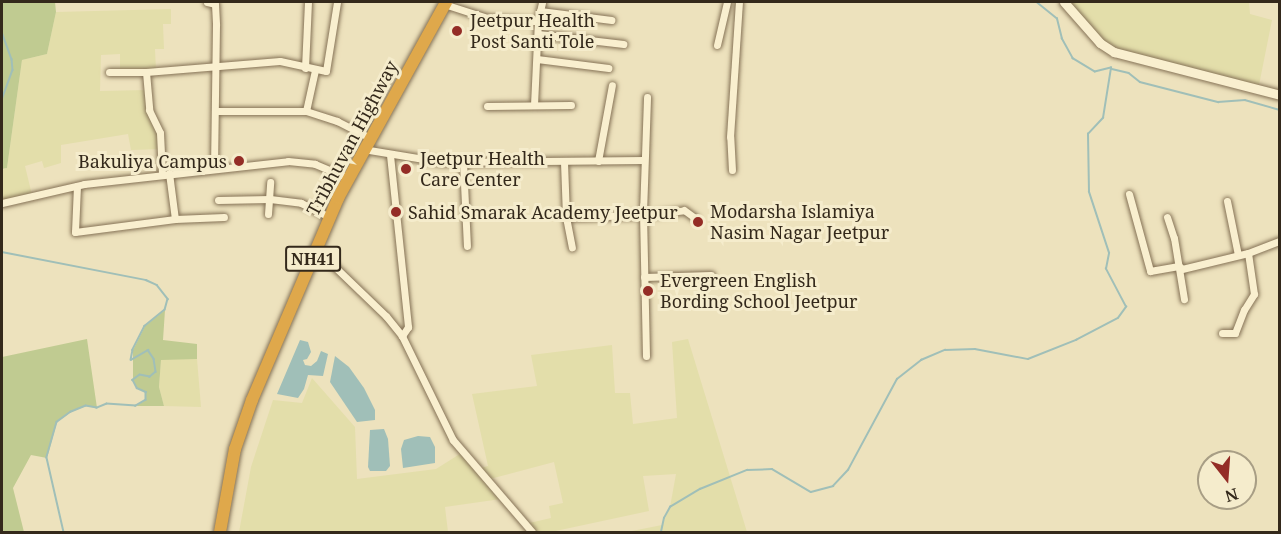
<!DOCTYPE html>
<html>
<head>
<meta charset="utf-8">
<style>
	body { margin:0 }
	#map { position:relative; width:1281px; height:534px; overflow:hidden; background:#ede2bd; font-family:"Noto Serif",serif }
	div>[style] { position:absolute }
	[style*='--x'] { left:calc(var(--x)*1px); top:calc(var(--y)*1px); width:calc(var(--w)*1px); rotate:calc(var(--a)*1deg) }
	.farmland>* { inset:0; background:#e3deaa }
	.green>* { inset:0; background:#c0cb91 }
	.water>* { inset:0; background:#a0bfb8 }
	.stream>* { height:1.5px; margin:-0.75px; padding:0 0.75px; transform-origin:0.75px; border-radius:0.75px; background:#a0bfb8 }
	.roads { filter:drop-shadow(0 0 2px #857256) drop-shadow(0 0 2px #857256) }
	.street>* { height:7px; margin:-3.5px; padding:0 3.5px; transform-origin:3.5px; border-radius:3.5px; background:#f9efcf }
	.secondary>* { height:9px; margin:-4.5px; padding:0 4.5px; transform-origin:4.5px; border-radius:4.5px; background:#f9efcf }
	.highway>* { height:12px; margin:-6px; padding:0 6px; transform-origin:6px; border-radius:6px; background:#dfa84b }
	.dots>* { width:16px; height:16px; translate:-50% -50%; box-sizing:border-box; border:3px solid #f5eccc; border-radius:50% }
	span { translate:-50% -50%; white-space:nowrap; text-align:center; line-height:1.15; -webkit-text-stroke:6px #f5eccc; paint-order:stroke }
	.shield-label span { padding:2px 4px; background:#f5eccc; border:2px solid; border-radius:4px; -webkit-text-stroke-width:0 }
	.shield-label { font-size:16px; color:#34291b; font-weight:700 }
	.poi-label { font-size:18px; color:#34291b }
	.left { translate:0 -50%; text-align:left }
	.right { translate:-100% -50%; text-align:right }
	.street-label { font-size:18px; color:#34291b }
	.frame { position:absolute; inset:0; border:3px solid #34291b; pointer-events:none }
	.north { position:absolute; left:1197px; top:450px; width:60px; height:60px; box-sizing:border-box; background:#f5eccc; border:2px solid #a89e85; border-radius:50%; rotate:163deg; font-size:16px; font-weight:700; line-height:24px; text-align:center; color:#34291b }
	.north::after { content:''; display:block; margin:auto; width:21px; height:27px; background:#942d26; clip-path:polygon(50% 0,100% 100%,50% 72%,0 100%) }
</style>
</head>
<body>
<div id="map">
	<div class="farmland">
		<div style="clip-path:polygon(1064px 2px,1249px 2px,1250px 14px,1272px 20px,1258px 90px,1114px 52px)"></div>
		<div style="clip-path:polygon(171px 9px,171px 24px,163px 24px,164px 49px,155px 49px,156px 71px,120px 72px,120px 54px,101px 55px,100px 91px,147px 90px,162px 149px,131px 150px,128px 134px,61px 145px,61px 163px,44px 168px,42px 161px,25px 166px,32px 195px,2px 203px,2px 170px,7px 168px,22px 60px,47px 54px,56px 12px)"></div>
		<div style="clip-path:polygon(688px 339px,747px 532px,627px 532px,662px 525px,670px 507px,676px 474px,643px 476px,649px 511px,551px 532px,532px 532px,525px 524px,551px 518px,549px 506px,563px 503px,554px 462px,486px 480px,501px 499px,445px 507px,448px 532px,239px 532px,251px 467px,273px 400px,302px 403px,312px 378px,355px 427px,357px 479px,436px 469px,463px 452px,477px 469px,488px 466px,472px 394px,537px 386px,531px 355px,612px 345px,615px 393px,630px 393px,633px 424px,677px 418px,672px 342px)"></div>
		<div style="clip-path:polygon(161px 359px,197px 359px,201px 407px,164px 406px,159px 387px)"></div>
	</div>
	<div class="green">
		<div style="clip-path:polygon(2px 2px,55px 2px,56px 12px,47px 54px,22px 60px,7px 168px,2px 169px)"></div>
		<div style="clip-path:polygon(165px 310px,163px 340px,197px 344px,197px 359px,161px 360px,159px 387px,164px 406px,136px 406px,146px 400px,146px 392px,137px 388px,133px 380px,133px 350px,145px 326px)"></div>
		<div style="clip-path:polygon(87px 339px,97px 408px,86px 406px,71px 412px,57px 422px,47px 458px,31px 455px,13px 488px,24px 532px,2px 532px,2px 357px)"></div>
	</div>
	<div class="water">
		<div style="clip-path:polygon(300px 340px,308px 342px,311px 352px,307px 359px,303px 360px,305px 365px,311px 366px,317px 361px,321px 351px,328px 354px,323px 376px,308px 375px,304px 389px,298px 398px,277px 394px)"></div>
		<div style="clip-path:polygon(335px 356px,349px 367px,364px 388px,375px 410px,375px 420px,357px 422px,330px 382px)"></div>
		<div style="clip-path:polygon(384px 429px,388px 439px,390px 466px,386px 471px,370px 471px,368px 467px,370px 430px)"></div>
		<div style="clip-path:polygon(418px 436px,430px 437px,435px 447px,435px 463px,403px 468px,401px 449px,404px 440px)"></div>
	</div>
	<div class="stream">
		<div style="--x:2;--y:32;--w:29;--a:70"></div>
		<div style="--x:12;--y:59;--w:11;--a:85"></div>
		<div style="--x:13;--y:70;--w:32;--a:110"></div>
		<div style="--x:1112;--y:69;--w:17;--a:13"></div>
		<div style="--x:1129;--y:73;--w:14;--a:39"></div>
		<div style="--x:1140;--y:82;--w:81;--a:14.4"></div>
		<div style="--x:1218;--y:102;--w:27;--a:-4"></div>
		<div style="--x:1245;--y:100;--w:36;--a:16"></div>
		<div style="--x:2;--y:252;--w:147;--a:11"></div>
		<div style="--x:146;--y:280;--w:12;--a:24"></div>
		<div style="--x:157;--y:285;--w:18;--a:52"></div>
		<div style="--x:168;--y:299;--w:11;--a:105"></div>
		<div style="--x:165;--y:310;--w:26;--a:141"></div>
		<div style="--x:145;--y:326;--w:27;--a:117"></div>
		<div style="--x:133;--y:350;--w:10;--a:101"></div>
		<div style="--x:131;--y:360;--w:20;--a:-30"></div>
		<div style="--x:148;--y:350;--w:11;--a:56"></div>
		<div style="--x:154;--y:359;--w:13;--a:81"></div>
		<div style="--x:156;--y:372;--w:8;--a:140"></div>
		<div style="--x:150;--y:377;--w:10;--a:-169"></div>
		<div style="--x:140;--y:375;--w:9;--a:144"></div>
		<div style="--x:133;--y:380;--w:9;--a:63"></div>
		<div style="--x:137;--y:388;--w:10;--a:24"></div>
		<div style="--x:146;--y:392;--w:8;--a:90"></div>
		<div style="--x:146;--y:400;--w:12;--a:149"></div>
		<div style="--x:136;--y:406;--w:29;--a:-176"></div>
		<div style="--x:107;--y:404;--w:11;--a:158"></div>
		<div style="--x:97;--y:408;--w:11;--a:-170"></div>
		<div style="--x:86;--y:406;--w:16;--a:158"></div>
		<div style="--x:71;--y:412;--w:17;--a:144"></div>
		<div style="--x:57;--y:422;--w:37;--a:106"></div>
		<div style="--x:47;--y:458;--w:76;--a:77.1"></div>
		<div style="--x:661;--y:532;--w:14;--a:-78"></div>
		<div style="--x:664;--y:518;--w:13;--a:-61"></div>
		<div style="--x:670;--y:507;--w:35;--a:-31"></div>
		<div style="--x:700;--y:489;--w:51;--a:-22"></div>
		<div style="--x:747;--y:470;--w:25;--a:-2"></div>
		<div style="--x:772;--y:469;--w:45;--a:30.5"></div>
		<div style="--x:811;--y:492;--w:23;--a:-15"></div>
		<div style="--x:833;--y:486;--w:22;--a:-47"></div>
		<div style="--x:848;--y:470;--w:103;--a:-61.7"></div>
		<div style="--x:897;--y:379;--w:31;--a:-38"></div>
		<div style="--x:921;--y:360;--w:26;--a:-23"></div>
		<div style="--x:945;--y:350;--w:30;--a:-2"></div>
		<div style="--x:975;--y:349;--w:54;--a:10.7"></div>
		<div style="--x:1028;--y:359;--w:52;--a:-21.6"></div>
		<div style="--x:1076;--y:340;--w:47;--a:-27.6"></div>
		<div style="--x:1118;--y:318;--w:14;--a:-54"></div>
		<div style="--x:1126;--y:307;--w:43;--a:-117.8"></div>
		<div style="--x:1106;--y:269;--w:16;--a:-79"></div>
		<div style="--x:1109;--y:253;--w:64;--a:-108.2"></div>
		<div style="--x:1089;--y:192;--w:58;--a:-91"></div>
		<div style="--x:1088;--y:134;--w:22;--a:-47"></div>
		<div style="--x:1103;--y:118;--w:51;--a:-80.9"></div>
		<div style="--x:1111;--y:68;--w:16;--a:166"></div>
		<div style="--x:1095;--y:72;--w:26;--a:-149"></div>
		<div style="--x:1073;--y:59;--w:23;--a:-119"></div>
		<div style="--x:1062;--y:39;--w:21;--a:-104"></div>
		<div style="--x:1057;--y:19;--w:27;--a:-141"></div>
	</div>
	<div class="roads">
		<div class="street">
			<div style="--x:207;--y:2;--w:8;--a:14"></div>
			<div style="--x:215;--y:4;--w:21;--a:87"></div>
			<div style="--x:216;--y:25;--w:143;--a:90.8"></div>
			<div style="--x:444;--y:4;--w:45;--a:18"></div>
			<div style="--x:487;--y:18;--w:47;--a:3.7"></div>
			<div style="--x:534;--y:21;--w:4;--a:-14"></div>
			<div style="--x:538;--y:20;--w:18;--a:-77"></div>
			<div style="--x:540;--y:11;--w:72;--a:7.2"></div>
			<div style="--x:538;--y:34;--w:86;--a:6.7"></div>
			<div style="--x:717;--y:45;--w:44;--a:-76.9"></div>
			<div style="--x:537;--y:59;--w:72;--a:7.2"></div>
			<div style="--x:305;--y:68;--w:66;--a:-87.4"></div>
			<div style="--x:109;--y:72;--w:37;--a:0"></div>
			<div style="--x:146;--y:72;--w:134;--a:-4.7"></div>
			<div style="--x:280;--y:61;--w:47;--a:12.3"></div>
			<div style="--x:326;--y:71;--w:70;--a:-80.9"></div>
			<div style="--x:146;--y:72;--w:38;--a:85"></div>
			<div style="--x:149;--y:110;--w:25;--a:64"></div>
			<div style="--x:160;--y:133;--w:41;--a:87.2"></div>
			<div style="--x:534;--y:105;--w:85;--a:-87.3"></div>
			<div style="--x:487;--y:106;--w:84;--a:-0.7"></div>
			<div style="--x:215;--y:111;--w:91;--a:0"></div>
			<div style="--x:306;--y:111;--w:33;--a:18"></div>
			<div style="--x:337;--y:121;--w:36;--a:27"></div>
			<div style="--x:306;--y:111;--w:42;--a:-77.6"></div>
			<div style="--x:363;--y:149;--w:80;--a:9.3"></div>
			<div style="--x:442;--y:162;--w:202;--a:-0.6"></div>
			<div style="--x:390;--y:155;--w:173;--a:84"></div>
			<div style="--x:408;--y:327;--w:11;--a:124"></div>
			<div style="--x:598;--y:161;--w:77;--a:-79.6"></div>
			<div style="--x:463;--y:162;--w:84;--a:87.3"></div>
			<div style="--x:564;--y:162;--w:55;--a:87.9"></div>
			<div style="--x:566;--y:217;--w:31;--a:79"></div>
			<div style="--x:732;--y:170;--w:33;--a:-93"></div>
			<div style="--x:730;--y:137;--w:135;--a:-86.2"></div>
			<div style="--x:169;--y:173;--w:46;--a:82.6"></div>
			<div style="--x:77;--y:186;--w:46;--a:92.5"></div>
			<div style="--x:75;--y:232;--w:101;--a:-7.4"></div>
			<div style="--x:175;--y:219;--w:49;--a:-2.3"></div>
			<div style="--x:1129;--y:194;--w:80;--a:74.7"></div>
			<div style="--x:1150;--y:271;--w:29;--a:-10"></div>
			<div style="--x:1179;--y:266;--w:4;--a:45"></div>
			<div style="--x:1182;--y:269;--w:68;--a:-13.6"></div>
			<div style="--x:1248;--y:253;--w:34;--a:-21"></div>
			<div style="--x:218;--y:200;--w:52;--a:-1.1"></div>
			<div style="--x:270;--y:199;--w:31;--a:7"></div>
			<div style="--x:301;--y:203;--w:32;--a:26"></div>
			<div style="--x:1227;--y:201;--w:55;--a:78.5"></div>
			<div style="--x:2;--y:203;--w:84;--a:-13"></div>
			<div style="--x:84;--y:184;--w:205;--a:-6.4"></div>
			<div style="--x:288;--y:161;--w:27;--a:6"></div>
			<div style="--x:315;--y:164;--w:36;--a:23"></div>
			<div style="--x:268;--y:214;--w:32;--a:-86"></div>
			<div style="--x:566;--y:217;--w:80;--a:-1.4"></div>
			<div style="--x:646;--y:215;--w:38;--a:-7"></div>
			<div style="--x:684;--y:210;--w:14;--a:36"></div>
			<div style="--x:1167;--y:217;--w:22;--a:72"></div>
			<div style="--x:1174;--y:238;--w:62;--a:80.7"></div>
			<div style="--x:316;--y:253;--w:24;--a:36"></div>
			<div style="--x:335;--y:267;--w:71;--a:43.9"></div>
			<div style="--x:386;--y:316;--w:26;--a:51"></div>
			<div style="--x:402;--y:336;--w:116;--a:63.9"></div>
			<div style="--x:453;--y:440;--w:121;--a:49.3"></div>
			<div style="--x:644;--y:277;--w:67;--a:-1.7"></div>
			<div style="--x:1222;--y:333;--w:13;--a:0"></div>
			<div style="--x:1235;--y:333;--w:25;--a:-69"></div>
			<div style="--x:1244;--y:310;--w:19;--a:-58"></div>
			<div style="--x:1254;--y:294;--w:41;--a:-98.3"></div>
			<div style="--x:646;--y:356;--w:143;--a:-91.2"></div>
			<div style="--x:643;--y:213;--w:116;--a:-88"></div>
		</div>
		<div class="secondary">
			<div style="--x:1064;--y:2;--w:55;--a:48.7"></div>
			<div style="--x:1100;--y:43;--w:17;--a:33"></div>
			<div style="--x:1114;--y:52;--w:171;--a:14.5"></div>
		</div>
		<div class="highway">
			<div style="--x:220;--y:532;--w:84;--a:-79.8"></div>
			<div style="--x:235;--y:449;--w:52;--a:-70.9"></div>
			<div style="--x:252;--y:400;--w:220;--a:-66.9"></div>
			<div style="--x:338;--y:198;--w:224;--a:-61.1"></div>
		</div>
	</div>
	<div class="dots">
		<div style="left:457px;top:31px;background:#942d26"></div>
		<div style="left:239px;top:161px;background:#942d26"></div>
		<div style="left:406px;top:169px;background:#942d26"></div>
		<div style="left:396px;top:212px;background:#942d26"></div>
		<div style="left:698px;top:222px;background:#942d26"></div>
		<div style="left:648px;top:291px;background:#942d26"></div>
	</div>
	<div class="shield-label">
		<span style="left:313px;top:259px">NH41</span>
	</div>
	<div class="poi-label">
		<span class="left" style="left:470px;top:31px">Jeetpur Health<br>Post Santi Tole</span>
		<span class="left" style="left:420px;top:169px">Jeetpur Health<br>Care Center</span>
		<span class="right" style="left:227px;top:161px">Bakuliya Campus</span>
		<span class="left" style="left:408px;top:212px">Sahid Smarak Academy Jeetpur</span>
		<span class="left" style="left:710px;top:222px">Modarsha Islamiya<br>Nasim Nagar Jeetpur</span>
		<span class="left" style="left:660px;top:291px">Evergreen English<br>Bording School Jeetpur</span>
	</div>
	<div class="street-label">
		<span style="left:352px;top:138px;rotate:-62deg">Tribhuvan Highway</span>
	</div>
	<div class="frame"></div>
	<div class="north">N</div>
</div>
</body>
</html>
